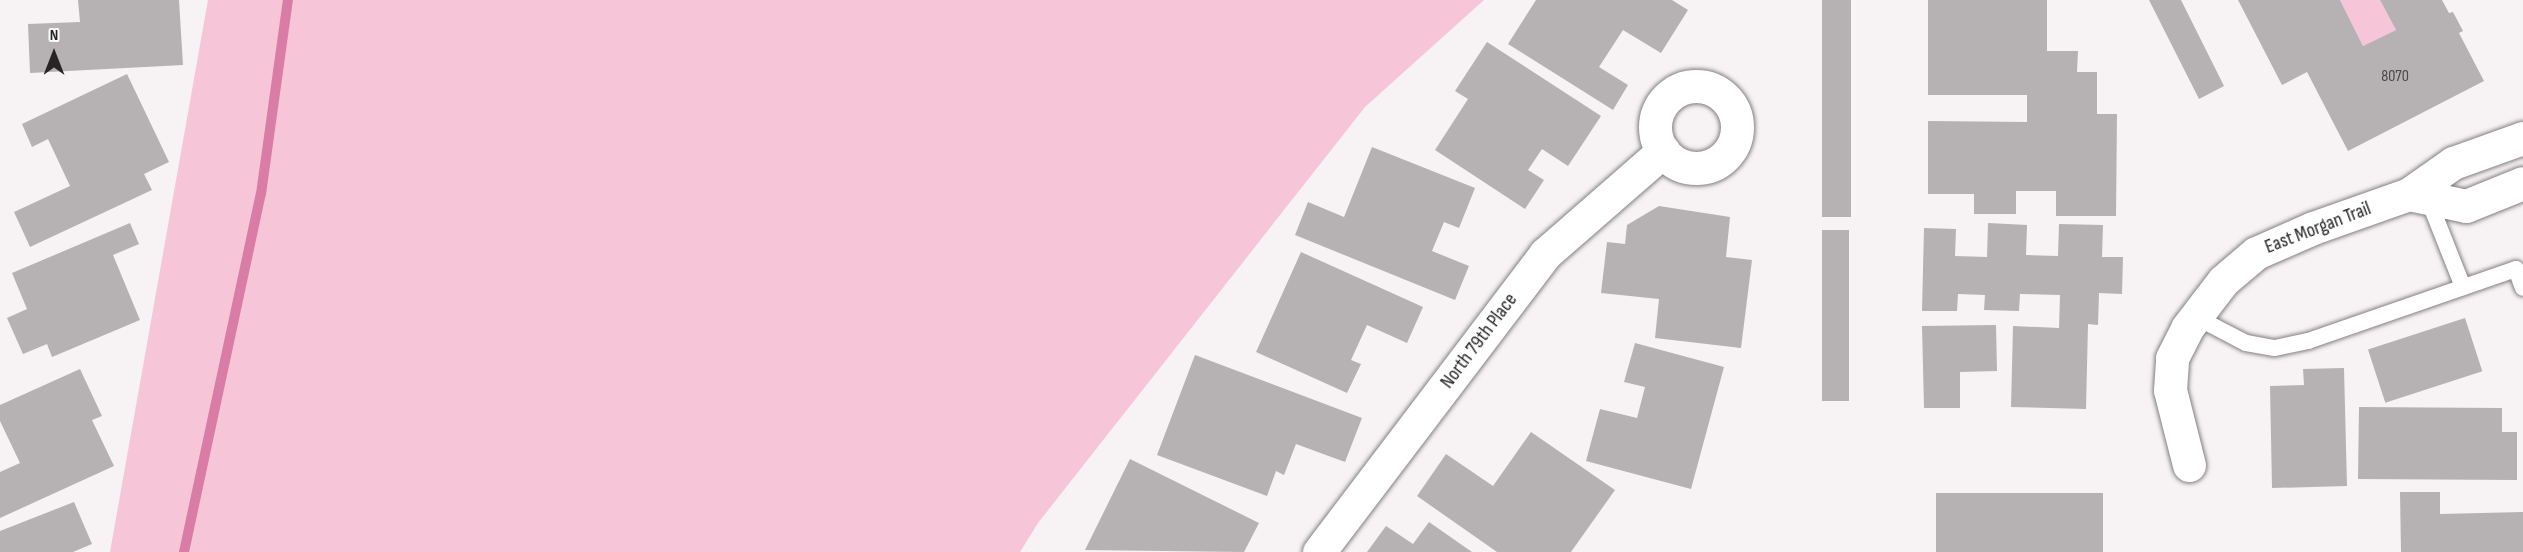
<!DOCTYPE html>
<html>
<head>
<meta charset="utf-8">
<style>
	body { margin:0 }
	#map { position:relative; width:2523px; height:552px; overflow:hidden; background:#f7f2f4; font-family:"Sofia Sans Condensed",sans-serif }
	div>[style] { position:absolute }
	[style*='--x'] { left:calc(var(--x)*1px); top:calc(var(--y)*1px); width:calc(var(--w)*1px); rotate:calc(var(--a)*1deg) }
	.green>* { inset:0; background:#f7c5d8 }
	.stream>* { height:10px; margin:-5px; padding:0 5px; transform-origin:5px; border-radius:5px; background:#da7da6 }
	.building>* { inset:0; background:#b6b1b3; transform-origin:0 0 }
	.roads { filter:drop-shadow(0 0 2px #848082) drop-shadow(0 0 2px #848082) }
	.lane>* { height:16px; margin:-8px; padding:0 8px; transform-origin:8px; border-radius:8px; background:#fff }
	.street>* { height:33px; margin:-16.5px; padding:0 16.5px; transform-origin:16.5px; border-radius:16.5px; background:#fff }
	.street>.ring { margin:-16.5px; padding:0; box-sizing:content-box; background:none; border:33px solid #fff; border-radius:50% }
	span { translate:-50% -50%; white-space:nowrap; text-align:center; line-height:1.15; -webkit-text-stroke:4.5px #fff; paint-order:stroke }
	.number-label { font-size:16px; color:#4a4748 }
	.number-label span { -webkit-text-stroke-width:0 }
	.street-label { font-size:20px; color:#262425 }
	.north { position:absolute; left:24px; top:24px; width:60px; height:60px; -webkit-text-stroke:4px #fff; paint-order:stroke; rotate:0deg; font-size:16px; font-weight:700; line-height:24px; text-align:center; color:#262425 }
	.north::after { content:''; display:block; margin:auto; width:21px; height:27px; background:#262425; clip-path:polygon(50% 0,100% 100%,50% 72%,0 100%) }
</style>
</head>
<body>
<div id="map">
	<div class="green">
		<div style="clip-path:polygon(208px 0,1484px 0,1365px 107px,1038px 523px,1020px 552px,110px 552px)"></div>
		<div style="clip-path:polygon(2340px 0,2380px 0,2396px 30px,2363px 46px)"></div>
	</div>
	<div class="stream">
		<div style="--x:184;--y:552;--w:366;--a:-77.9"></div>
		<div style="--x:261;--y:194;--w:196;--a:-82.1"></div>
	</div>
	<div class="building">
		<div style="clip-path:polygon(78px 0,179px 0,183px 65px,30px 73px,28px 24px,80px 22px)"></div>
		<div style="clip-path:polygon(1536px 0,1672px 0,1688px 10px,1661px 53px,1623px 30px,1599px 67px,1628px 85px,1613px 110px,1508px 44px)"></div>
		<div style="left:1822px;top:0;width:29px;height:217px"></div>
		<div style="clip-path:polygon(1928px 0,2047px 0,2047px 51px,2078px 51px,2077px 72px,2097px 72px,2097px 114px,2117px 114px,2116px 216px,2056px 216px,2056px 191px,2016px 191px,2016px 214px,1974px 214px,1974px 194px,1928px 194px,1928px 121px,2027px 122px,2027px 95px,1928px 95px)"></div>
		<div style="clip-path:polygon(2149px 0,2181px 0,2224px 86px,2199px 99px)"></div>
		<div style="clip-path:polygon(2238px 0,2340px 0,2363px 46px,2396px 30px,2380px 0,2442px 0,2449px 13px,2453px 12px,2463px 31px,2459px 33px,2484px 81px,2348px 151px,2307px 72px,2282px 85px)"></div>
		<div style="clip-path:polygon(1487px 42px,1601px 116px,1568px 166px,1542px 149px,1528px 170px,1544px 180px,1525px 209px,1435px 150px,1468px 99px,1455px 91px)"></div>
		<div style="clip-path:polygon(127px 74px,169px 162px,144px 174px,152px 190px,30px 247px,14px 212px,70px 186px,48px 139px,32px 147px,22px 124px)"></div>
		<div style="clip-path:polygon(1372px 147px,1475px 188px,1459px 228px,1444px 222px,1432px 251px,1469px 266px,1455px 300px,1295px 235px,1308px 202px,1344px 217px)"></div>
		<div style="clip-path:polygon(1659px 206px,1730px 217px,1726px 257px,1752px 260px,1741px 348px,1655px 338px,1659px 299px,1601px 293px,1607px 242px,1625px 244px,1627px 225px)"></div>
		<div style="clip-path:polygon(130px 223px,139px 244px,113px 255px,140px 320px,52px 357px,47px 344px,23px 354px,7px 318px,27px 309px,12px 273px)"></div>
		<div style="clip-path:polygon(1988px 223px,2027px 225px,2026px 255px,2058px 256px,2059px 224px,2103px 225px,2102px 257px,2123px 257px,2122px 294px,2099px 293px,2098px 325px,2088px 324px,2086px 409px,2011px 407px,2013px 326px,2059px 328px,2060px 295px,2020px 294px,2019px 311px,1984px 310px,1985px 295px,1958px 294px,1957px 311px,1922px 311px,1924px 228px,1956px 229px,1955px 256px,1987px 257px)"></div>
		<div style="left:1822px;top:230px;width:27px;height:171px"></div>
		<div style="clip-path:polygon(1301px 252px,1423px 307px,1407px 343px,1367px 325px,1351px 360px,1361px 364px,1347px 393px,1256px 352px)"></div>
		<div style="left:2465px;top:318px;width:56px;height:102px;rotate:72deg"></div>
		<div style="clip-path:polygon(1996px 325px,1997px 371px,1960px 372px,1960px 408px,1924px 408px,1922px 326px)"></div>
		<div style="clip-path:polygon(1635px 343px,1724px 367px,1691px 489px,1586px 461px,1600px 409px,1637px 418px,1645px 387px,1624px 382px)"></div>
		<div style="clip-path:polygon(1195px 355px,1362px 418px,1345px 462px,1296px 444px,1284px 475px,1276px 471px,1267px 496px,1157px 455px)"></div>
		<div style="clip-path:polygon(2344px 368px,2347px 486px,2272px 488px,2270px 386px,2304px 385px,2303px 369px)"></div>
		<div style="clip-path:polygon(80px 369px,102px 416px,92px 420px,114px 466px,0 518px,0 472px,20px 463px,0 421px,0 405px)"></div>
		<div style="clip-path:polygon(2359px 407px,2502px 408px,2502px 432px,2517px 432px,2517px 480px,2358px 479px)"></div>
		<div style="clip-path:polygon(1531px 432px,1615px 490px,1571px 552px,1497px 552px,1417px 496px,1446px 454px,1493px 486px)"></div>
		<div style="clip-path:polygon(1130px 459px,1259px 523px,1244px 552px,1085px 550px)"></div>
		<div style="clip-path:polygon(2400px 492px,2440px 492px,2440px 514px,2523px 512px,2523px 552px,2401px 552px)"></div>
		<div style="left:1936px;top:493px;width:167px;height:59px"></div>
		<div style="clip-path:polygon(74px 502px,92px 544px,73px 552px,0 552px,0 531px)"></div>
		<div style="clip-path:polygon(1429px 522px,1472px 552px,1367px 552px,1386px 526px,1413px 544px)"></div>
	</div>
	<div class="roads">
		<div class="lane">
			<div style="--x:2427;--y:196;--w:98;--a:68.4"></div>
			<div style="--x:2196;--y:317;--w:56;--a:27.5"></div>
			<div style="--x:2246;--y:343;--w:29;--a:10"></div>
			<div style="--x:2275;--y:348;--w:34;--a:-12"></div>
			<div style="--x:2308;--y:341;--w:220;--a:-19.1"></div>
			<div style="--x:2516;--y:269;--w:20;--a:70"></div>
		</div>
		<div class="street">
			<div class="ring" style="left:1655px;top:86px;width:49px;height:49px"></div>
			<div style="--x:2409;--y:194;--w:58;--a:11.9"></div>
			<div style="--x:2466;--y:206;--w:61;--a:-22"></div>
			<div style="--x:2189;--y:465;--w:77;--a:-104.2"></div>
			<div style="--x:2170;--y:390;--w:32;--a:-86"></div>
			<div style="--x:2172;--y:358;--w:34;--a:-63"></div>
			<div style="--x:2187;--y:328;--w:59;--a:-52.5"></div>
			<div style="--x:2223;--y:281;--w:43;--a:-40.3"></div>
			<div style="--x:2256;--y:253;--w:62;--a:-23.7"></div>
			<div style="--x:2313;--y:228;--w:102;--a:-19.5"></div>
			<div style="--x:2409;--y:194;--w:54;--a:-35.2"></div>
			<div style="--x:2453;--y:163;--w:74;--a:-19.7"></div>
			<div style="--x:1319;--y:552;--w:374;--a:-52.8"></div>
			<div style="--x:1545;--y:254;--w:157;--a:-41.1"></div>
		</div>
	</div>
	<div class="number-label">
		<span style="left:2395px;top:77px">8070</span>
	</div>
	<div class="street-label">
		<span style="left:2318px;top:228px;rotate:-21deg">East Morgan Trail</span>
		<span style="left:1479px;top:341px;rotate:-53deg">North 79th Place</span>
	</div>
	<div class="north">N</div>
</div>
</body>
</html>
